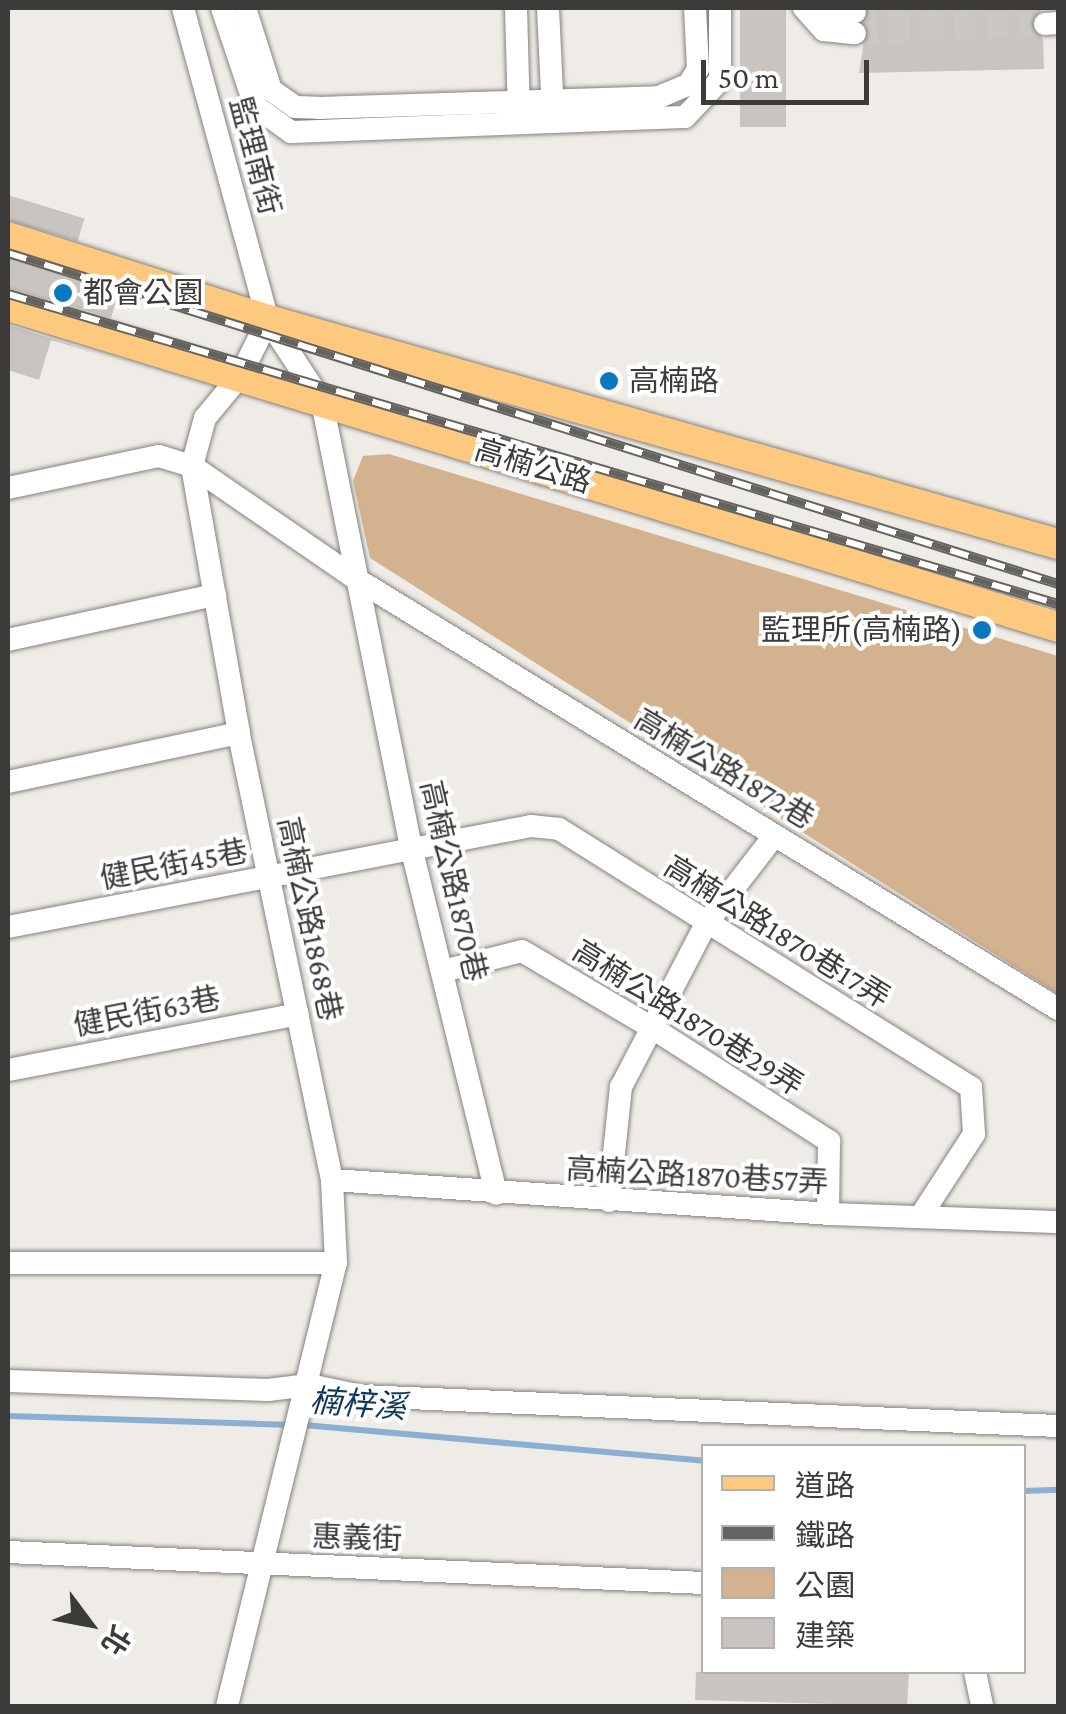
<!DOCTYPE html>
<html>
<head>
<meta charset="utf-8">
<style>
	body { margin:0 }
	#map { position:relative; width:1066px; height:1714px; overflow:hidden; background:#efebe6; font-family:"Crimson Pro","Noto Sans TC",serif }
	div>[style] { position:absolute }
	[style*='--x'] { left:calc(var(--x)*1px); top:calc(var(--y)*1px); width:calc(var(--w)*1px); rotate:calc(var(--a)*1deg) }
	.green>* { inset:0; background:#d3b38f }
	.stream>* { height:6px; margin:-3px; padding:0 3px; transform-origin:3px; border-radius:3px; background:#8aafd3 }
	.building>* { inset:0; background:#c9c4bf; transform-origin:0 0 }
	.minor-tunnel>* { height:22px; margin-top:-11px; transform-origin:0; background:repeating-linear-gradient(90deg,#cbc8c3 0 22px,transparent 0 33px) }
	.roads { filter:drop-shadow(0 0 2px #86817d) drop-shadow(0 0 2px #86817d) }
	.minor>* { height:22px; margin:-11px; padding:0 11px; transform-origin:11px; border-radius:11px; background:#fff }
	.major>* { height:30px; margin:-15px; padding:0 15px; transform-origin:15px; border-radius:15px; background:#fdc97e }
	.rail>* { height:10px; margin-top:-5px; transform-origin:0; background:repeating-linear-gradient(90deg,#fff 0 19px,#656360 0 38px); box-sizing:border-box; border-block:2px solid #656360 }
	.dots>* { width:28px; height:28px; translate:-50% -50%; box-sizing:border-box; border:5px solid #fff; border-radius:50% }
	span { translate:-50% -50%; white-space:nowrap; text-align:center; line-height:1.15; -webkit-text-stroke:8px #fff; paint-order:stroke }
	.street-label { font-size:30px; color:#3d3b39 }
	.poi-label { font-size:30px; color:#3d3b39 }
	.left { translate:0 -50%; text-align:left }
	.right { translate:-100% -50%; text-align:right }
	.water-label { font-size:32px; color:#0c375a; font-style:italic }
	.frame { position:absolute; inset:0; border:10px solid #3d3b39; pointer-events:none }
	.legend { position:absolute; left:701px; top:1444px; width:325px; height:230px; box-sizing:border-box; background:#fff; border:2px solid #b1b1b0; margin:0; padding:12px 18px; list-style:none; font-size:30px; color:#3d3b39 }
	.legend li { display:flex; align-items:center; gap:20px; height:50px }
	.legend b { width:50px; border:2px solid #b1b1b0 }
	.north { position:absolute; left:40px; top:1574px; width:100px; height:100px; -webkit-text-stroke:8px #fff; paint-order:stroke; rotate:122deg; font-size:28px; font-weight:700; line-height:40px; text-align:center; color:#3d3b39 }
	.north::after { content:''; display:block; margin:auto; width:35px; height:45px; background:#3d3b39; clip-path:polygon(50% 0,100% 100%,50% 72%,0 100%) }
	.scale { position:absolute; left:701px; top:60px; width:168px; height:45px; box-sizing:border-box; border:5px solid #3d3b39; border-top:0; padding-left:12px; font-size:30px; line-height:35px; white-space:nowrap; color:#3d3b39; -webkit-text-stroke:8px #fff; paint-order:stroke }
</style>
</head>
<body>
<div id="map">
	<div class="green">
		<div style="clip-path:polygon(389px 454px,1058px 656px,1058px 994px,370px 558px,353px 481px,363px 456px)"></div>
	</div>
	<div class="stream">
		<div style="--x:8;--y:1416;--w:283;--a:1.8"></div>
		<div style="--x:304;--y:1425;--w:402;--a:5.1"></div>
		<div style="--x:1024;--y:1491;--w:34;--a:-2"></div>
	</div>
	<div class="building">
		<div style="left:740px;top:8px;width:46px;height:119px"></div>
		<div style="clip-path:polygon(869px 8px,1043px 8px,1030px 24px,1043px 39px,1044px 69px,859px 73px)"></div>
		<div style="left:8px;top:195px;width:80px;height:24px;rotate:17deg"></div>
		<div style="clip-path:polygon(8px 257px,119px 292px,111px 318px,8px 288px)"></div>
		<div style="clip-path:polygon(8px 325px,100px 354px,51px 340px,39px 380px,8px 370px)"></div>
		<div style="clip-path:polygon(696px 1672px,909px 1672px,907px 1706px,695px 1700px)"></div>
	</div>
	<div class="minor-tunnel">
		<div style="--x:855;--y:12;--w:114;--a:-2"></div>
		<div style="--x:855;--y:33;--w:190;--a:-2.7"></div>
	</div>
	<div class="roads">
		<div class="minor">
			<div style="--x:183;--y:8;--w:323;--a:74.8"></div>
			<div style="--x:268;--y:320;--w:98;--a:56.6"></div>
			<div style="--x:322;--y:402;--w:458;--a:78.7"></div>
			<div style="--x:412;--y:851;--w:353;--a:76.2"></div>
			<div style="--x:222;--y:8;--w:103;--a:71.4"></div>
			<div style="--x:255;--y:106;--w:44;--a:35.8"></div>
			<div style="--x:291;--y:132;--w:394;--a:-2.2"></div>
			<div style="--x:685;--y:117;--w:51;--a:-46.6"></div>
			<div style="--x:720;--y:80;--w:72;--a:-90"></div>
			<div style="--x:245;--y:8;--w:86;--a:72.4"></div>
			<div style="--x:271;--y:90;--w:29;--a:35"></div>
			<div style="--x:295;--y:107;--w:23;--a:2"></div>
			<div style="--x:318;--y:108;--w:341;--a:-1.8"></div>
			<div style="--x:659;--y:97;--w:33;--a:-23"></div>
			<div style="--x:689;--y:84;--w:17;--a:-59"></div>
			<div style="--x:698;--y:69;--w:61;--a:-92.8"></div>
			<div style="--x:516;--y:8;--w:106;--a:88.4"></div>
			<div style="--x:548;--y:8;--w:108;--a:87.3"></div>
			<div style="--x:804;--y:8;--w:30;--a:48"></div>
			<div style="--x:824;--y:30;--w:31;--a:6"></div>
			<div style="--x:821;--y:8;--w:34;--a:7"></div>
			<div style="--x:1045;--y:24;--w:13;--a:-4"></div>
			<div style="--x:8;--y:488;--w:154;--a:-12"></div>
			<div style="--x:159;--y:456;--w:34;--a:17"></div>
			<div style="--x:192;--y:466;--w:201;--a:34.5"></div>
			<div style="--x:358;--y:580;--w:821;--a:31.5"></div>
			<div style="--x:8;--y:640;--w:212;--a:-12.3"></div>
			<div style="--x:8;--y:782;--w:236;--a:-12"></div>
			<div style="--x:8;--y:927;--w:533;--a:-10.93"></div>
			<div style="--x:531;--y:826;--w:28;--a:6"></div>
			<div style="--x:559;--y:829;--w:486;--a:32.1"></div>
			<div style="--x:971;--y:1087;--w:47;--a:86.3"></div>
			<div style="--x:974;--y:1134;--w:95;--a:123"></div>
			<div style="--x:443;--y:971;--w:81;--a:-14.2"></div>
			<div style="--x:522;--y:951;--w:147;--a:30.6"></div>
			<div style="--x:649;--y:1026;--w:214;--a:32.6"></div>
			<div style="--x:829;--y:1141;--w:73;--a:90.8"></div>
			<div style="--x:8;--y:1070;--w:295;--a:-10.9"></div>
			<div style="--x:332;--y:1180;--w:497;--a:3.9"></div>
			<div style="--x:828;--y:1214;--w:230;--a:2"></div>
			<div style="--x:609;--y:1201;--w:115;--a:-84"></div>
			<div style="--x:621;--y:1087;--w:184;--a:-62.5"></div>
			<div style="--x:706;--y:924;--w:111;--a:-52.3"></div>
			<div style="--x:8;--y:1263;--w:328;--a:0"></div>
			<div style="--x:8;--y:1381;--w:260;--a:2"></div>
			<div style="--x:268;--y:1390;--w:41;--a:-7"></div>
			<div style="--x:309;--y:1385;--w:54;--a:11.7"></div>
			<div style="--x:362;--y:1396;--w:697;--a:2.47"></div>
			<div style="--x:8;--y:1552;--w:697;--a:2.55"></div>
			<div style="--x:975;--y:1672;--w:35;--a:78"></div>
			<div style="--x:227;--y:1706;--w:456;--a:-76.2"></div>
			<div style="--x:336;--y:1263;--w:83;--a:-92.8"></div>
			<div style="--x:332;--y:1180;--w:457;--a:-101.8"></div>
			<div style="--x:239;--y:733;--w:271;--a:-100"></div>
			<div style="--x:192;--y:466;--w:50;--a:-74.8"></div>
			<div style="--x:205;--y:418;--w:55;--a:-50.2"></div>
			<div style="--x:240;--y:376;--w:63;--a:-63.4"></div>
		</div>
		<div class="major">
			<div style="--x:8;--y:237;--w:273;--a:17.7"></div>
			<div style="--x:268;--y:320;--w:821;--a:15.83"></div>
			<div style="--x:8;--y:306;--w:1098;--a:17"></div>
		</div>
	</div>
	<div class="rail">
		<div style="--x:8;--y:253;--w:1101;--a:17.5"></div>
		<div style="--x:8;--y:294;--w:1095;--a:16.45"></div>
	</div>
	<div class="dots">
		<div style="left:63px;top:293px;background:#0a77c1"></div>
		<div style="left:609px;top:381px;background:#0a77c1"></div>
		<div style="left:982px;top:630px;background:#0a77c1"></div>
	</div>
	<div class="street-label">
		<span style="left:255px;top:156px;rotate:75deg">監理南街</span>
		<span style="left:533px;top:466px;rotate:17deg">高楠公路</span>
		<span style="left:724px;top:769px;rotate:31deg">高楠公路1872巷</span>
		<span style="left:174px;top:865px;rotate:-11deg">健民街45巷</span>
		<span style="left:453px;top:881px;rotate:77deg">高楠公路1870巷</span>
		<span style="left:309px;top:919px;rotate:78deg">高楠公路1868巷</span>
		<span style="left:777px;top:932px;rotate:32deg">高楠公路1870巷17弄</span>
		<span style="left:147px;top:1012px;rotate:-11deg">健民街63巷</span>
		<span style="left:688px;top:1018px;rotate:32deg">高楠公路1870巷29弄</span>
		<span style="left:697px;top:1176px;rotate:3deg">高楠公路1870巷57弄</span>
		<span style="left:357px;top:1538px;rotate:2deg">惠義街</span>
	</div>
	<div class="poi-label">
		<span class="left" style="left:83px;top:293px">都會公園</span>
		<span class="left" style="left:629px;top:381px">高楠路</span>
		<span class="right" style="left:962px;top:630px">監理所(高楠路)</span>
	</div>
	<div class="water-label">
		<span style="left:358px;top:1404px;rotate:4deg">楠梓溪</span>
	</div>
	<div class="frame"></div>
	<ul class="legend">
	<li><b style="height:12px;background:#fdc97e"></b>道路</li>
	<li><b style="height:12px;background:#656360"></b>鐵路</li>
	<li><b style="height:28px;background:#d3b38f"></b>公園</li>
	<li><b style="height:28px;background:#c9c4bf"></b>建築</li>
	</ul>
	<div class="north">北</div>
	<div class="scale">50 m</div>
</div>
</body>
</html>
